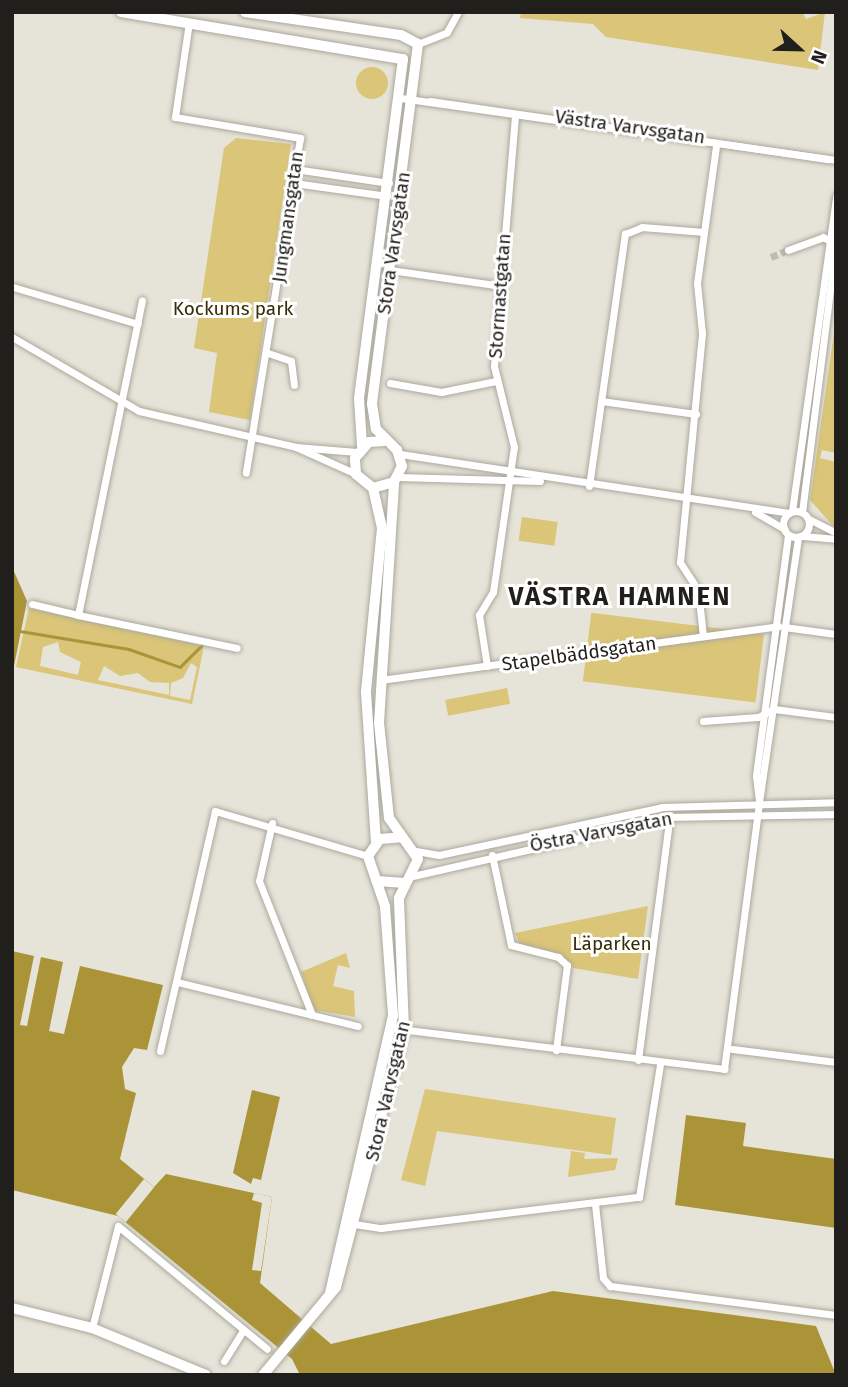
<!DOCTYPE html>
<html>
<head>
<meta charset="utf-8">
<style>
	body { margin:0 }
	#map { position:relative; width:848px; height:1387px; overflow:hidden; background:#e6e3d8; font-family:"Fira Sans",sans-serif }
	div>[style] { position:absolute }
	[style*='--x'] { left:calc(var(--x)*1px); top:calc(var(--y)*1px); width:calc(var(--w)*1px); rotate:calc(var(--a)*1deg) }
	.green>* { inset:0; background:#dac578; transform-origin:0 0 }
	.round { border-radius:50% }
	.water>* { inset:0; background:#ab9438 }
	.pier>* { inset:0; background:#e6e3d8; transform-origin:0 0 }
	.stream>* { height:2.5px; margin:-1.25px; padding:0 1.25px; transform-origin:1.25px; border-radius:1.25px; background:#ab9438 }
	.street-tunnel>* { height:7px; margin-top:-3.5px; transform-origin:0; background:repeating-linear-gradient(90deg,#bebcb2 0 7px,transparent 0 10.5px) }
	.roads { filter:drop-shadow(0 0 2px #aba89d) drop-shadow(0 0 2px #aba89d) }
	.street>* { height:7px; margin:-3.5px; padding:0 3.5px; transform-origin:3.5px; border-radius:3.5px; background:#fff }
	.street>.ring { margin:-3.5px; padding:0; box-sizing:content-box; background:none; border:7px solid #fff; border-radius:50% }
	.secondary>* { height:10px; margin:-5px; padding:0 5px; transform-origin:5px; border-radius:5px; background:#fff }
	span { translate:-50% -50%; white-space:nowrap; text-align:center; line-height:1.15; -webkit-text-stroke:6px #fff; paint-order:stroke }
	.street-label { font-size:19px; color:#201f1b }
	.park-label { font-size:19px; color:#372d04 }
	.district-label { font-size:26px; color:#201f1b; font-weight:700; letter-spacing:2px }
	.frame { position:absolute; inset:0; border:14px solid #201f1b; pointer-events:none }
	.north { position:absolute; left:764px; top:14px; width:70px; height:70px; -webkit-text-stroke:5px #fff; paint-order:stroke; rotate:112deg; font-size:19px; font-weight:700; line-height:28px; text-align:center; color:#201f1b }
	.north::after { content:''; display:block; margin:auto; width:24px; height:32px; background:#201f1b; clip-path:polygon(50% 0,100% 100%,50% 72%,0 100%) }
</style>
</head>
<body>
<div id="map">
	<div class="green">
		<div style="clip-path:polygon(521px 12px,802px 12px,806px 19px,825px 12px,818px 70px,606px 37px,593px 24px,520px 18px)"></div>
		<div class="round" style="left:356px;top:67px;width:32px;height:32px"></div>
		<div style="clip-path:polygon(236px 138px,291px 144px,250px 420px,209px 412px,217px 353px,194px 348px,224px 148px)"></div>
		<div style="clip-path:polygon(836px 319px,836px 453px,822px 450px,820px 458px,836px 462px,836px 529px,810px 500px)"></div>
		<div style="left:522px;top:517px;width:36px;height:24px;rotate:8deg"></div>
		<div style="clip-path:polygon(evenodd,29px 608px,204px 646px,192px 704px,16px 667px,29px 608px,58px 642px,60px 652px,81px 662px,78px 675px,40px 666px,43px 647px,58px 642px,29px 608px,191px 663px,197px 667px,190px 700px,170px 696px,171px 683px,183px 678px,191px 663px,29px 608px,104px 666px,120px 676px,138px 673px,150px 682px,169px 683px,169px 695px,98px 680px,104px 666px)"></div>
		<div style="left:764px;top:634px;width:69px;height:174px;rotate:97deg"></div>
		<div style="left:507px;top:688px;width:16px;height:63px;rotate:79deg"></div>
		<div style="clip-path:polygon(648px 906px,638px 979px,573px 968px,561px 954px,521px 947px,515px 933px)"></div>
		<div style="clip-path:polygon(346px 953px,350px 968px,338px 965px,333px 986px,354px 991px,355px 1017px,314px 1010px,301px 972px)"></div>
		<div style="clip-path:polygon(425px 1089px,616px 1118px,611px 1155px,437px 1131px,425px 1186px,401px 1180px)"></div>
		<div style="clip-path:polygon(571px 1151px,585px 1153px,584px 1159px,618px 1158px,615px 1170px,568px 1177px)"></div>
	</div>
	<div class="water">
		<div style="clip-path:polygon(12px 567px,27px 601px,12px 676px)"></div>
		<div style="clip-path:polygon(12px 951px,34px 956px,20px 1025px,27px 1026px,41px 957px,63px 962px,49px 1031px,64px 1034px,80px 966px,163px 985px,147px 1050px,134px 1048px,122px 1067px,125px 1089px,136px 1093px,120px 1159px,154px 1187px,166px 1174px,272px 1197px,260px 1283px,331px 1344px,553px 1291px,816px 1326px,836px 1375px,300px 1375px,292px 1359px,118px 1216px,12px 1190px)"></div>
		<div style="clip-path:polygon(252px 1090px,280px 1097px,261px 1180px,253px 1178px,251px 1184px,233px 1173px)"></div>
		<div style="clip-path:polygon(686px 1115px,746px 1123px,743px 1146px,836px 1159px,836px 1228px,675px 1205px)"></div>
	</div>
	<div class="pier">
		<div style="left:144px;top:1179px;width:13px;height:45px;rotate:39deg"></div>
		<div style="clip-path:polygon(254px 1193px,272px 1197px,261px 1271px,252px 1270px,262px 1203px,252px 1200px)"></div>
	</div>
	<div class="stream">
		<div style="--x:20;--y:631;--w:110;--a:9.4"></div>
		<div style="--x:129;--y:649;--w:54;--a:19.4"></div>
		<div style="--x:180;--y:667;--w:30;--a:-45"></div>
	</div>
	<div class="street-tunnel">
		<div style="--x:771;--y:257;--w:18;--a:-22"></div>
	</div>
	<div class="roads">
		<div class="street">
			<div style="--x:189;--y:22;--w:96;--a:98.4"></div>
			<div style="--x:175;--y:117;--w:127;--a:9.5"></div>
			<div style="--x:300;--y:138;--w:339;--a:99.2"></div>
			<div style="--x:418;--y:44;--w:31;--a:-22"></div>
			<div style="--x:447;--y:32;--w:23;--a:-61"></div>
			<div style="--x:401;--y:98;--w:439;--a:8.1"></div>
			<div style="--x:430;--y:101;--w:403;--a:8.3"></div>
			<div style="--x:295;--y:169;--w:95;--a:8.5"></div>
			<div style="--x:294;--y:183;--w:94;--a:8"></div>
			<div style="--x:788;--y:250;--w:37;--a:-20"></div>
			<div style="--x:823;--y:237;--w:8;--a:30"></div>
			<div style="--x:390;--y:270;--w:113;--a:8.1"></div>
			<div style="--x:13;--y:287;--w:130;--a:16.5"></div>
			<div style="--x:12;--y:337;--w:147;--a:30.2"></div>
			<div style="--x:139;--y:411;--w:161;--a:12.9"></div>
			<div style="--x:296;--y:447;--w:61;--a:4.7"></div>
			<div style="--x:268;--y:353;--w:24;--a:19"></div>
			<div style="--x:291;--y:361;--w:24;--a:83"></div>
			<div style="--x:390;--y:383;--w:52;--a:10"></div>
			<div style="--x:441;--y:392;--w:56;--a:-11.3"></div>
			<div style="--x:601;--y:401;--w:96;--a:7.8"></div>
			<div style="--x:296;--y:447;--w:66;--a:24.2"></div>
			<div style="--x:400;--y:454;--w:392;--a:8.6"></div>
			<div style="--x:398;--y:477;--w:142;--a:1.6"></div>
			<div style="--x:589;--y:486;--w:255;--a:-81.9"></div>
			<div style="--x:625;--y:234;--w:18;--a:-22"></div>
			<div style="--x:642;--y:227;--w:62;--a:4.6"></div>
			<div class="ring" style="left:783px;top:511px;width:19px;height:19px"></div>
			<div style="--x:792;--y:511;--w:318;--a:-82"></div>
			<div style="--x:755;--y:512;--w:34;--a:30"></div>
			<div style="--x:802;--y:512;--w:270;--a:-82.8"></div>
			<div style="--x:809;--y:519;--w:30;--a:27"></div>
			<div style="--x:788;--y:535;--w:243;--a:97.6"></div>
			<div style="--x:756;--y:776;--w:26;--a:83"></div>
			<div style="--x:759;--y:802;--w:268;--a:-81.6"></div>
			<div style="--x:803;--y:536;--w:33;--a:5"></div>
			<div style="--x:32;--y:604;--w:47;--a:13.4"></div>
			<div style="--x:78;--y:615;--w:321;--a:-78.5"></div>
			<div style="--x:78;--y:615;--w:162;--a:11.7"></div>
			<div style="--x:784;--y:627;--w:52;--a:7.7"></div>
			<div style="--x:703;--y:636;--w:46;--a:-96.2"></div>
			<div style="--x:698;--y:590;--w:33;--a:-123"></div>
			<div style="--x:680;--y:562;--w:230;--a:-84.5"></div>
			<div style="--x:702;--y:333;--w:50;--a:-95.7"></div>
			<div style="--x:697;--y:283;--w:138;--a:-82.1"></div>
			<div style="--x:487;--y:666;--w:52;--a:-98.9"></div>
			<div style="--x:479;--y:615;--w:27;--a:-59"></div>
			<div style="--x:493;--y:592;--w:147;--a:-81.8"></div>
			<div style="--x:514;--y:447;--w:83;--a:-103.9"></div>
			<div style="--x:494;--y:366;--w:250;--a:-85.2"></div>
			<div style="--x:380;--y:680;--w:402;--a:-7.7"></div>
			<div style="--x:703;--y:721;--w:55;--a:-4.2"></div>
			<div style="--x:758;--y:717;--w:18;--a:-27"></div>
			<div style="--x:774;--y:709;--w:63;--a:7.4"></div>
			<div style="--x:272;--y:823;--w:59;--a:102.6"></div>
			<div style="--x:259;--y:881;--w:144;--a:68.4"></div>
			<div style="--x:416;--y:851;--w:23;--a:10"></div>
			<div style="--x:439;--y:855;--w:228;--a:-12.1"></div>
			<div style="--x:662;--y:807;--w:174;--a:-1.6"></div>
			<div style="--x:492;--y:855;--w:92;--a:78.1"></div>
			<div style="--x:511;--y:945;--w:49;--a:14.3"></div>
			<div style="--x:558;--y:957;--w:12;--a:42"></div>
			<div style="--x:567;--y:965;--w:86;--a:97.4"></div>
			<div style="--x:413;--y:876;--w:264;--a:-12.9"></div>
			<div style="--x:670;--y:817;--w:166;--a:-1"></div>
			<div style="--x:177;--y:982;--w:186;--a:13.7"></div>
			<div style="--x:391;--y:1028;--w:336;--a:7"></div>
			<div style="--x:724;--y:1069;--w:269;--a:-82.5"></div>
			<div style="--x:732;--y:1049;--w:105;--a:7.1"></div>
			<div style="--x:160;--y:1051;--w:246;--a:-77.1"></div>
			<div style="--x:215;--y:811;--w:159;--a:16.4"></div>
			<div style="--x:638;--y:1060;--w:247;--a:-82.6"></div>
			<div style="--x:595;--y:1204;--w:74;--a:83.8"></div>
			<div style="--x:603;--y:1278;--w:11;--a:49"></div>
			<div style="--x:610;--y:1286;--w:228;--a:7.3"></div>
			<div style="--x:348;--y:1223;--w:33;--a:9"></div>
			<div style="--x:381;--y:1228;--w:260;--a:-6.9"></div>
			<div style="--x:639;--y:1197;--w:135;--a:-81"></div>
			<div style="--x:92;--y:1328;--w:105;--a:-75.7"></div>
			<div style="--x:118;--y:1226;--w:193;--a:39.5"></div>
			<div style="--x:224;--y:1361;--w:36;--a:-58"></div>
		</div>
		<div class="secondary">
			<div style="--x:121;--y:12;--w:286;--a:9.5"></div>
			<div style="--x:403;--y:59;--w:342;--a:97.4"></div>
			<div style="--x:359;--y:398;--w:48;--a:86.4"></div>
			<div style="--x:245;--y:12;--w:158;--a:8.4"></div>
			<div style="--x:401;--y:35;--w:19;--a:28"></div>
			<div style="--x:418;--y:44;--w:363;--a:97.3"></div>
			<div style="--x:372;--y:404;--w:25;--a:81"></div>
			<div style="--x:376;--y:429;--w:30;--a:45"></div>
			<div style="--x:397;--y:450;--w:17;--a:73"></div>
			<div style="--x:402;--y:466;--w:18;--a:117"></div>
			<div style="--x:394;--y:482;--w:22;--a:164"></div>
			<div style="--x:373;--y:488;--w:22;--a:-141"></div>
			<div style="--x:356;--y:474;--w:16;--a:-94"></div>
			<div style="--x:355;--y:458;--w:21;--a:-49"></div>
			<div style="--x:369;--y:442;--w:15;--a:-4"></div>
			<div style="--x:373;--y:488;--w:41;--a:77.3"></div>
			<div style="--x:382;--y:528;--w:165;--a:95.6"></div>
			<div style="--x:366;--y:692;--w:150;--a:86.2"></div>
			<div style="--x:377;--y:881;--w:28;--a:4"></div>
			<div style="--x:330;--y:1293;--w:285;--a:-77.2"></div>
			<div style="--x:393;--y:1015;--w:109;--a:-94.2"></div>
			<div style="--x:385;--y:906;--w:53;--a:-108.8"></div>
			<div style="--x:368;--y:856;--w:21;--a:-55"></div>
			<div style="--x:380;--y:839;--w:21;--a:-5"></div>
			<div style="--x:12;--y:1308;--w:82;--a:14"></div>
			<div style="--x:92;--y:1328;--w:123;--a:22.4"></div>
			<div style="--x:263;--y:1375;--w:114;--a:-50.3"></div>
			<div style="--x:336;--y:1287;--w:266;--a:-75.2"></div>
			<div style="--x:404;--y:1030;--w:132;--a:-92.2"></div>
			<div style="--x:399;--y:898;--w:43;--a:-64"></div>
			<div style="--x:418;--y:859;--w:50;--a:-125.3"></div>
			<div style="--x:389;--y:818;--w:96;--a:-96"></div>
			<div style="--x:379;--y:723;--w:241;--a:-86.4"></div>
		</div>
	</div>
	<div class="street-label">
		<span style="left:630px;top:127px;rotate:8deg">Västra Varvsgatan</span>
		<span style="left:288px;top:217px;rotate:-82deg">Jungmansgatan</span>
		<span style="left:394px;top:243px;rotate:-82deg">Stora Varvsgatan</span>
		<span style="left:500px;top:296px;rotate:-86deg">Stormastgatan</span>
		<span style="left:579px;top:654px;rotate:-8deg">Stapelbäddsgatan</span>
		<span style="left:601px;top:832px;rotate:-11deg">Östra Varvsgatan</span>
		<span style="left:388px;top:1091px;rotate:-77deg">Stora Varvsgatan</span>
	</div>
	<div class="park-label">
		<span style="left:233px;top:309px">Kockums park</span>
		<span style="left:612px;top:944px">Läparken</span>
	</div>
	<div class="district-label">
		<span style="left:620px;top:597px">VÄSTRA HAMNEN</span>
	</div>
	<div class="frame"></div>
	<div class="north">N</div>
</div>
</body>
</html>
